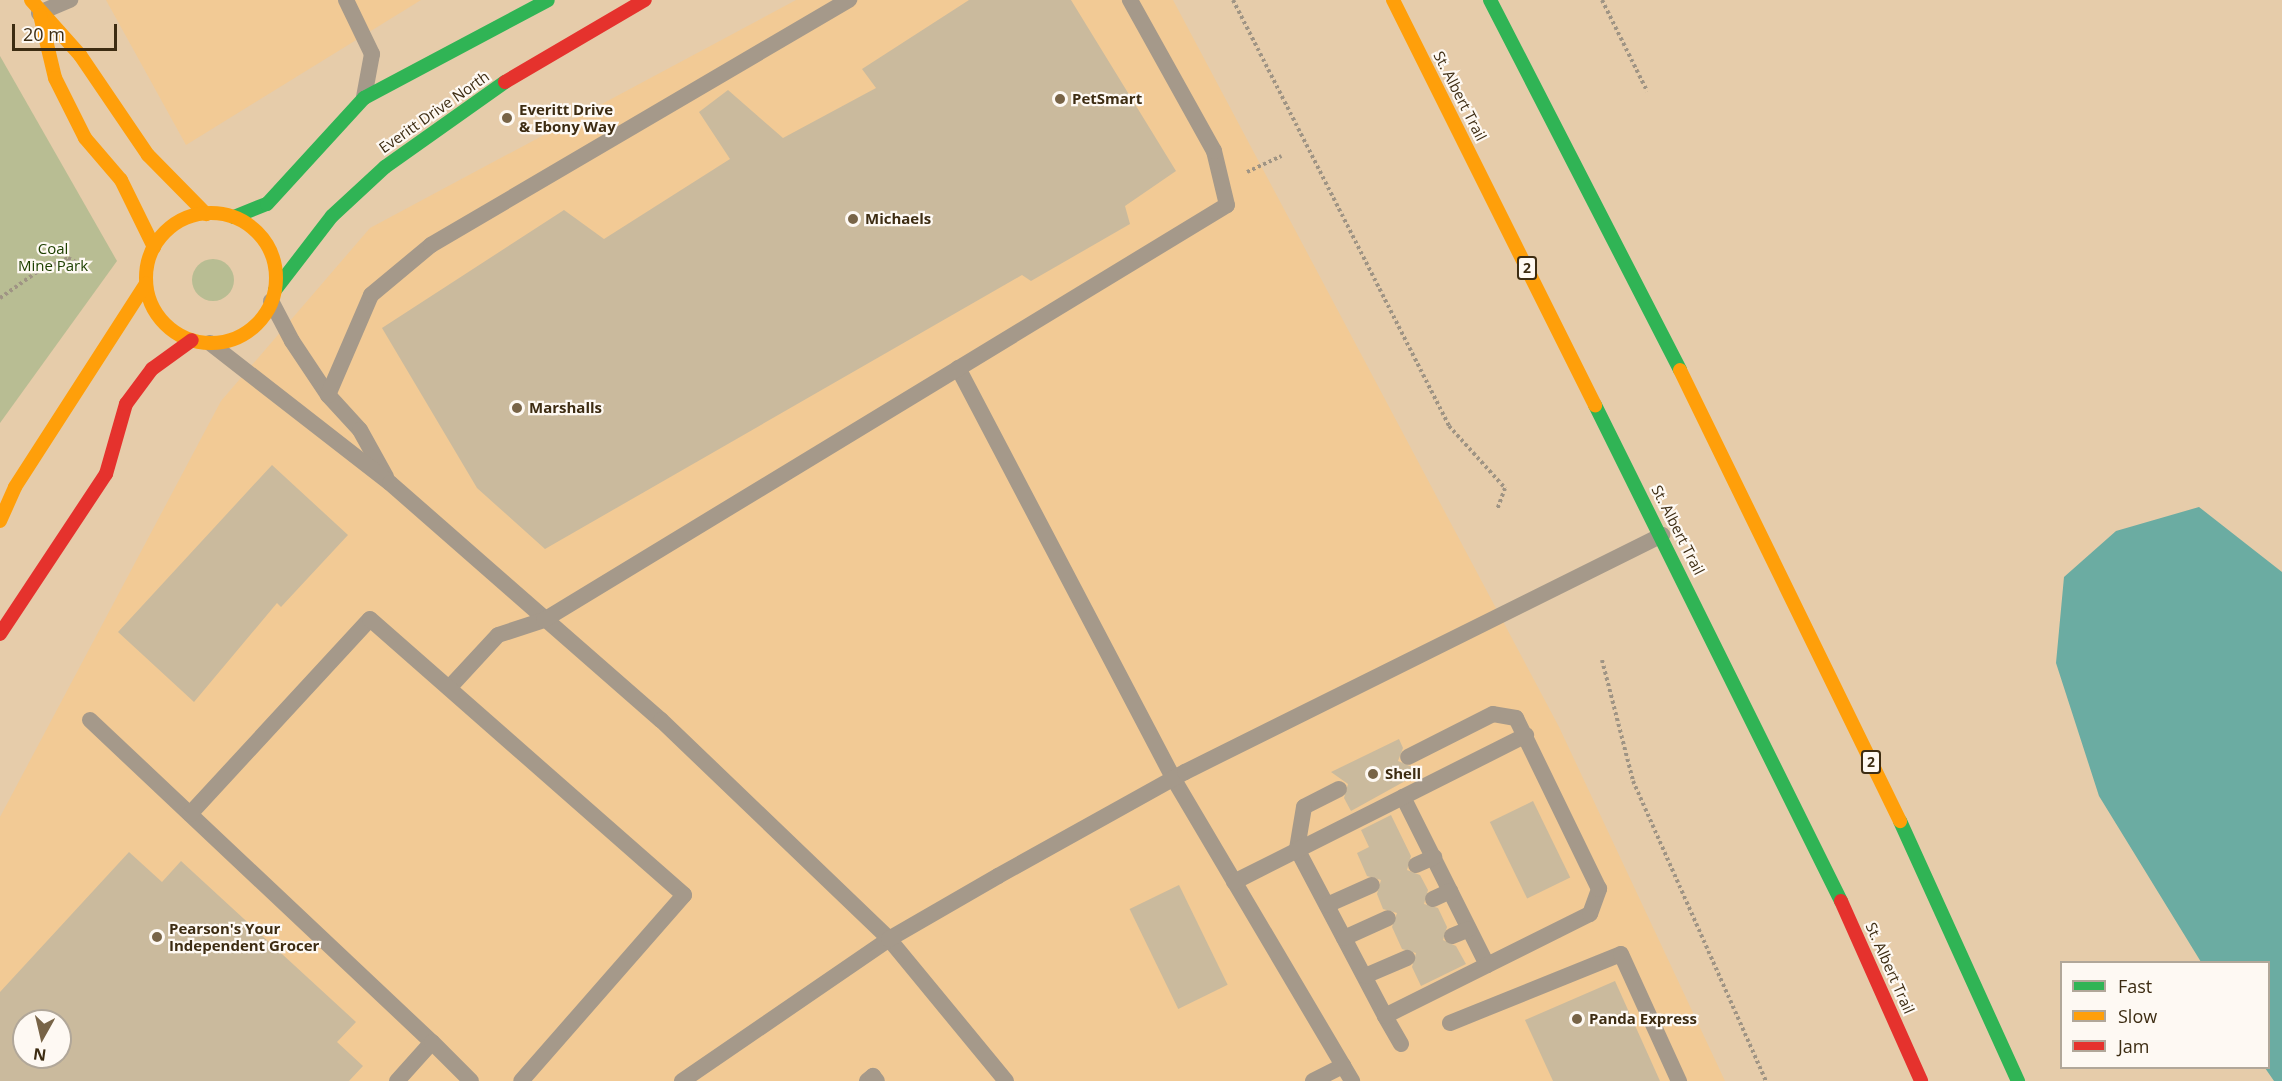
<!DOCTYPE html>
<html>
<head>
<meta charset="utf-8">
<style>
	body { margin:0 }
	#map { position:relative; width:2282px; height:1081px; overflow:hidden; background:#e6ccaa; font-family:"Open Sans",sans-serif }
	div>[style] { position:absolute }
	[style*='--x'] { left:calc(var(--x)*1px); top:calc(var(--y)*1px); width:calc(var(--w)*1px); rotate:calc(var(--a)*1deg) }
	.built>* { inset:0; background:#f2ca95 }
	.green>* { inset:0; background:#b8bd93 }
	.round { border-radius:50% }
	.water>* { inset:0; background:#6baca2 }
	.building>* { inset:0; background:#caba9d; transform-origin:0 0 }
	.path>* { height:4px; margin-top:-2px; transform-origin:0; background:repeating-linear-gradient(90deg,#9f9484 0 3px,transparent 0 6px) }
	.lane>* { height:16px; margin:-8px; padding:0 8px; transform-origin:8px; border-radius:8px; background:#a5998a }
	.fast>* { height:14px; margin:-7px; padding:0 7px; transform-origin:7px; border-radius:7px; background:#30b455 }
	.slow>* { height:14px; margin:-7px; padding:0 7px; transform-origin:7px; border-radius:7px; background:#ff9f0a }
	.slow>.ring { margin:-7px; padding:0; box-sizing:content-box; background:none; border:14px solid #ff9f0a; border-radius:50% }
	.jam>* { height:14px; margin:-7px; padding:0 7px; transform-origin:7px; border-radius:7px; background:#e5322d }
	.dots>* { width:16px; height:16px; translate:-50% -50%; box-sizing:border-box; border:3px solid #fef9f3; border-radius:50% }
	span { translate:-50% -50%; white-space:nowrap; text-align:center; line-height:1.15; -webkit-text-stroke:4.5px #fef9f3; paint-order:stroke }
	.shield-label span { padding:2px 4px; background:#fef9f3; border:2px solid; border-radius:4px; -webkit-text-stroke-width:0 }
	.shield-label { font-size:14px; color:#3d2c12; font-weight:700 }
	.street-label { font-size:15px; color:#3d2c12 }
	.poi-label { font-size:15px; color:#3d2c12; font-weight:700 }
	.left { translate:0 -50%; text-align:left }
	.park-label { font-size:15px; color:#1e4000 }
	.legend { position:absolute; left:2060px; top:961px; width:210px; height:108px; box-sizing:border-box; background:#fef9f3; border:2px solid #b1a799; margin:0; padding:8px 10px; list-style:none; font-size:18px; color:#3d2c12 }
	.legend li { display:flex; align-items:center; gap:12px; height:30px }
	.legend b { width:30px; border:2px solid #b1a799 }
	.north { position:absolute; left:12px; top:1009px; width:60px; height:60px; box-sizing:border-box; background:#fef9f3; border:2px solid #b1a799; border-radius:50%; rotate:188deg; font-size:16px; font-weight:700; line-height:24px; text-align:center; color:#3d2c12 }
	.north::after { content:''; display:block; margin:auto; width:21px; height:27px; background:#786447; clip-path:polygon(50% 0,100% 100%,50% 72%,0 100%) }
	.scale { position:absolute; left:12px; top:24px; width:105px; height:27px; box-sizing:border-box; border:3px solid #3d2c12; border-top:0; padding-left:8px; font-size:18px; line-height:21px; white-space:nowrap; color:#3d2c12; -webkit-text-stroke:4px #fef9f3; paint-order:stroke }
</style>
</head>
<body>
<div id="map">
	<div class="built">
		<div style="clip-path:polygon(106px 0,421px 0,186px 145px)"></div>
		<div style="clip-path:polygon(evenodd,796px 0,1173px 0,1559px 727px,1725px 1081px,0 1081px,0 817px,221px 401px,370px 228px,796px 0,24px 1021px,60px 1021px,60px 1057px,24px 1057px,24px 1021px)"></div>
	</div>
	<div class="green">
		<div style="clip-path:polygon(0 56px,117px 261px,0 423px)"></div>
		<div class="round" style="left:192px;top:259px;width:42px;height:42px"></div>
	</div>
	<div class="water">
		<div style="clip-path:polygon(2199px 507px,2282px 572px,2282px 1081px,2274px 1081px,2265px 1068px,2268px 962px,2201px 962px,2099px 796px,2056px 663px,2064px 577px,2116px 531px)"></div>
	</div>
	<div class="building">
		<div style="clip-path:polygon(969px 0,1071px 0,1176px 171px,1125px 206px,1130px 224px,1031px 281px,1022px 275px,545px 549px,477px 488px,382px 328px,564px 210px,604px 239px,730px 159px,699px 112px,728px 90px,783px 138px,876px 88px,862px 69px)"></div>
		<div style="clip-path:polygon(272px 465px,348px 535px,281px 607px,277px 603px,194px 702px,118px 632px)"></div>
		<div style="clip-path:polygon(1399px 739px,1403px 748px,1398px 761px,1412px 767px,1416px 775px,1351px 811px,1344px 798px,1348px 784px,1331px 772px)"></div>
		<div style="left:1533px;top:801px;width:85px;height:48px;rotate:64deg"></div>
		<div style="clip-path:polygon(1391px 815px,1411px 856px,1407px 870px,1420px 875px,1428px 890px,1424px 904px,1438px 908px,1447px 927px,1443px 940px,1456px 946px,1466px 964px,1421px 986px,1412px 967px,1416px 953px,1402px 949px,1392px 927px,1397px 913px,1383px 909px,1377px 894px,1381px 880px,1367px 876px,1357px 853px,1369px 847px,1361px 830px)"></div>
		<div style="clip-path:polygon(evenodd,129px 852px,162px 882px,181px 861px,356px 1022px,337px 1042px,363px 1066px,349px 1081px,0 1081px,0 992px,129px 852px,24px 1021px,60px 1021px,60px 1057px,24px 1057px,24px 1021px)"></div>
		<div style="left:1179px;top:885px;width:111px;height:55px;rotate:64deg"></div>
		<div style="clip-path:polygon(1615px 981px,1660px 1081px,1553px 1081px,1525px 1020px)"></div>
	</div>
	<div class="path">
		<div style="--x:1233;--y:0;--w:478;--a:63.1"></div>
		<div style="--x:1449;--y:426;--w:84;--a:47.9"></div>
		<div style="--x:1505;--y:488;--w:23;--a:110"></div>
		<div style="--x:1602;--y:0;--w:102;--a:63.7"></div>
		<div style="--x:1247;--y:172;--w:38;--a:-25"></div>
		<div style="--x:0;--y:298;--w:45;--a:-35.1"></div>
		<div style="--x:37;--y:272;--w:34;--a:-24"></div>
		<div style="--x:68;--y:258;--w:11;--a:27"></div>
		<div style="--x:1602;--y:660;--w:125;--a:75.6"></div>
		<div style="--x:1633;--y:781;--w:328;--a:66.1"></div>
	</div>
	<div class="lane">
		<div style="--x:346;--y:0;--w:60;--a:64.3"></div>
		<div style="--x:372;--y:54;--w:44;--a:100.5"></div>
		<div style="--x:39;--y:13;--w:34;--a:-23"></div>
		<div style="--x:271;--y:301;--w:45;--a:62.3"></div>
		<div style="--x:292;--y:341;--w:65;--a:56.3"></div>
		<div style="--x:328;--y:395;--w:47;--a:47.6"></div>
		<div style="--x:360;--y:430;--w:54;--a:61"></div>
		<div style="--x:210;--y:343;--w:228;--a:37.9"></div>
		<div style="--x:390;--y:483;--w:360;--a:41.2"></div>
		<div style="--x:661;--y:720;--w:316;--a:43.8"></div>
		<div style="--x:889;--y:939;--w:184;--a:50.5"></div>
		<div style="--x:958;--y:368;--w:463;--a:62.3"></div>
		<div style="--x:1173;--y:778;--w:352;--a:59.4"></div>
		<div style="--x:328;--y:395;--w:109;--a:-66.7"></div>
		<div style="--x:371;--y:295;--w:78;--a:-39.8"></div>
		<div style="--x:431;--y:245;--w:485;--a:-30.4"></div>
		<div style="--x:449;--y:688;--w:72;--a:-47.2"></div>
		<div style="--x:498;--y:635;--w:48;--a:-18.1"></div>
		<div style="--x:544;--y:620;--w:799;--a:-31.28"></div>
		<div style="--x:1227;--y:205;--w:56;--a:-103.5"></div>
		<div style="--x:1214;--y:151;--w:173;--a:-119.1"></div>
		<div style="--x:90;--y:720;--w:470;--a:43.3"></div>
		<div style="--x:1339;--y:789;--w:39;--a:153"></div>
		<div style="--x:1304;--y:807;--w:43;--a:99.5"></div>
		<div style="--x:1297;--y:849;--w:189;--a:62.2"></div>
		<div style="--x:1403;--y:797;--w:188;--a:63.4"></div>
		<div style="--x:190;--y:814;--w:265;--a:-47.3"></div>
		<div style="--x:370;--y:619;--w:418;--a:41.3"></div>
		<div style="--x:684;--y:895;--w:247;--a:131.2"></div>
		<div style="--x:1416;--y:865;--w:20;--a:-24"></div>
		<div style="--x:1234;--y:882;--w:327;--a:-26.7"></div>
		<div style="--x:1433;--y:899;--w:19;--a:-25"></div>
		<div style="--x:1327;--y:905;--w:49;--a:-24"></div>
		<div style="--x:1452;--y:936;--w:18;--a:-22"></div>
		<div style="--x:1344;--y:938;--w:48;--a:-24.4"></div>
		<div style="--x:1365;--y:976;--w:46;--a:-23.2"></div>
		<div style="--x:1450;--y:1023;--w:184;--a:-22"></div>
		<div style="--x:1621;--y:954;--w:140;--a:65.5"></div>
		<div style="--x:1401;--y:1044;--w:32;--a:-120"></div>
		<div style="--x:1385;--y:1016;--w:229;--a:-26.5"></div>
		<div style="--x:1590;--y:914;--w:27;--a:-70"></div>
		<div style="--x:1599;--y:889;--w:190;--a:-115.9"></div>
		<div style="--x:1516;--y:718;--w:23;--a:-170"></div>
		<div style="--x:1493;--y:714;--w:95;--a:153.2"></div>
		<div style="--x:397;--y:1081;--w:52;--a:-48.1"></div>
		<div style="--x:432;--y:1042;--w:55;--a:45"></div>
		<div style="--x:682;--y:1081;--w:251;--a:-34.4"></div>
		<div style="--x:889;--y:939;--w:126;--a:-30"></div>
		<div style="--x:998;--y:876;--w:214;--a:-29.1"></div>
		<div style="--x:1185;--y:772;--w:533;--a:-26.42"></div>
		<div style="--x:867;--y:1081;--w:8;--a:-40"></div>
		<div style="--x:873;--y:1076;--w:6;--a:51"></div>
		<div style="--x:1313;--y:1081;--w:34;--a:-27"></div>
	</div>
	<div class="fast">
		<div style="--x:1490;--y:0;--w:416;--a:62.8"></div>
		<div style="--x:234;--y:217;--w:35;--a:-22"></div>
		<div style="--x:267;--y:204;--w:144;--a:-47.5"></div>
		<div style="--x:364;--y:98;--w:208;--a:-28"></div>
		<div style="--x:275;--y:290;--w:93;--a:-52.4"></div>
		<div style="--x:332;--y:216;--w:72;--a:-42.8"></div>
		<div style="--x:385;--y:167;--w:147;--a:-35.3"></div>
		<div style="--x:1595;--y:405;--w:554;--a:63.62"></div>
		<div style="--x:1900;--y:821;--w:286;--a:65.6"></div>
	</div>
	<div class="slow">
		<div style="--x:31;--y:0;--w:74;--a:48.3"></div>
		<div style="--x:80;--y:55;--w:121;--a:55.8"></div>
		<div style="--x:148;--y:155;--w:83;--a:45.5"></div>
		<div style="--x:1393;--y:0;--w:453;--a:63.5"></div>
		<div style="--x:40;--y:15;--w:65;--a:76.6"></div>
		<div style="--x:55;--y:78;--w:67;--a:63.4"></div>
		<div style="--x:85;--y:138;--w:55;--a:49.4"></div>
		<div style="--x:121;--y:180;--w:75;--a:63.8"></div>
		<div class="ring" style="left:146px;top:213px;width:116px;height:116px"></div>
		<div style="--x:1680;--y:370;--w:502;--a:64"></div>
		<div style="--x:0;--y:521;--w:37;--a:-66"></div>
		<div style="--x:15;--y:487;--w:242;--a:-57.2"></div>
	</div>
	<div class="jam">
		<div style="--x:505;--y:82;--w:162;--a:-30.4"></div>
		<div style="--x:0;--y:634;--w:192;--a:-56.5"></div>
		<div style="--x:106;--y:474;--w:73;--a:-74.1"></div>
		<div style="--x:126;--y:404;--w:44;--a:-53.4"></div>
		<div style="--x:152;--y:369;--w:49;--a:-35.9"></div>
		<div style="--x:1841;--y:901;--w:197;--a:66"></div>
	</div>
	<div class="dots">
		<div style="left:1060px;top:99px;background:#786447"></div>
		<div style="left:507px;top:118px;background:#786447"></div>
		<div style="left:853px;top:219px;background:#786447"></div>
		<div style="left:517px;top:408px;background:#786447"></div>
		<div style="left:1373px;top:774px;background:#786447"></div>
		<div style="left:157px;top:937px;background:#786447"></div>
		<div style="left:1577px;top:1019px;background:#786447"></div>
	</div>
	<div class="shield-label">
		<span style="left:1527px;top:268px">2</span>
		<span style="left:1871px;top:762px">2</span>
	</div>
	<div class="street-label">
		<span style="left:1460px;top:96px;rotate:63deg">St. Albert Trail</span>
		<span style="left:434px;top:112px;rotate:-35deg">Everitt Drive North</span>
		<span style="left:1678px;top:530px;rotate:63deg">St. Albert Trail</span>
		<span style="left:1890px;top:968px;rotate:66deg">St. Albert Trail</span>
	</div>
	<div class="poi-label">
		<span class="left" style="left:1072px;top:99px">PetSmart</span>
		<span class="left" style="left:519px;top:118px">Everitt Drive<br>&amp; Ebony Way</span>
		<span class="left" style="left:865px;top:219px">Michaels</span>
		<span class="left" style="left:529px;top:408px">Marshalls</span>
		<span class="left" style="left:1385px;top:774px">Shell</span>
		<span class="left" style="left:169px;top:937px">Pearson's Your<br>Independent Grocer</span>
		<span class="left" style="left:1589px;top:1019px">Panda Express</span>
	</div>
	<div class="park-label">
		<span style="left:53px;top:257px">Coal<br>Mine Park</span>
	</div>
	<ul class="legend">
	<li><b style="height:8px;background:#30b455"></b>Fast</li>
	<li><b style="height:8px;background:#ff9f0a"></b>Slow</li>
	<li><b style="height:8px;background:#e5322d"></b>Jam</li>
	</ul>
	<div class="north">N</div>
	<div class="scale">20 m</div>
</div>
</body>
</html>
